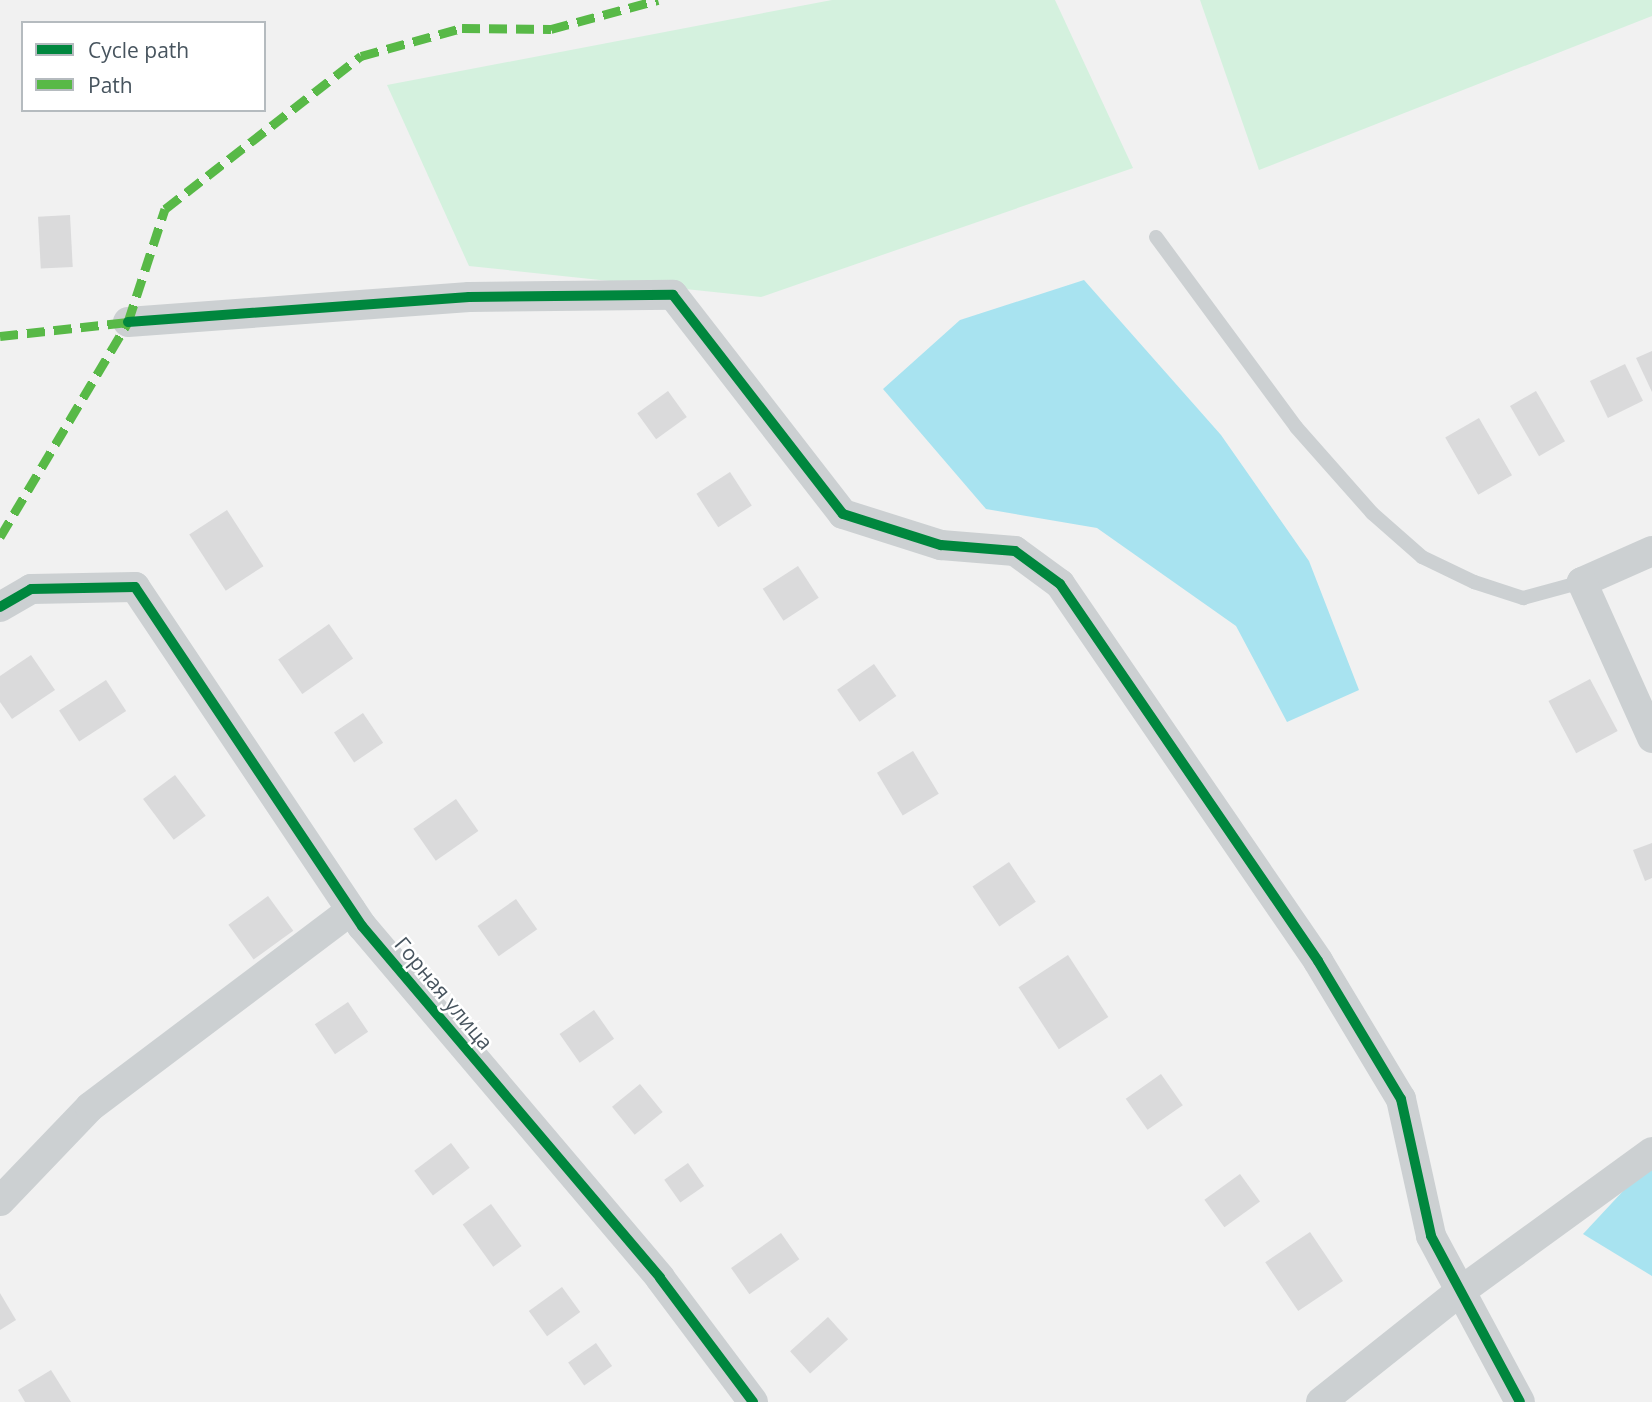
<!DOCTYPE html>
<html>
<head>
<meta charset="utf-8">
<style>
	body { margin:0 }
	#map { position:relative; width:1652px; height:1402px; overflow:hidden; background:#f1f1f1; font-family:"Open Sans",sans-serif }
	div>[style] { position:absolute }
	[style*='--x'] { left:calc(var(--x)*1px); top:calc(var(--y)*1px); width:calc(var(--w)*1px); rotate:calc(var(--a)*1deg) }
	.green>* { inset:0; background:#d4f1de }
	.water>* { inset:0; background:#a8e3f0 }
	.building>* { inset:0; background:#dadadb; transform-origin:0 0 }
	.lane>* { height:14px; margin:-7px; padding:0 7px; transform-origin:7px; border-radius:7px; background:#ccd0d2 }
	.street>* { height:30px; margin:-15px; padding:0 15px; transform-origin:15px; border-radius:15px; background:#ccd0d2 }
	.quiet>* { height:9px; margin-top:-4.5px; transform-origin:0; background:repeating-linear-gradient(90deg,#58b947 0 18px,transparent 0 27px) }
	.cycleway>* { height:10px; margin:-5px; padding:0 5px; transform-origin:5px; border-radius:5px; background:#00873e }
	span { translate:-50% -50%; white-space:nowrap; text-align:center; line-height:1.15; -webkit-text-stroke:5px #fff; paint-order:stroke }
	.street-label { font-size:21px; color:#47545e }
	.legend { position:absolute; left:21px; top:21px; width:245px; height:91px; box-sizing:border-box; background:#fff; border:2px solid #b5bbbf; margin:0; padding:9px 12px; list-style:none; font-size:21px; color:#47545e }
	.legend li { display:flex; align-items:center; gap:14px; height:35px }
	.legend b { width:35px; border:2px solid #b5bbbf }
</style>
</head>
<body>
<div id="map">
	<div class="green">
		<div style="clip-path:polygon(832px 0,1055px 0,1133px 168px,761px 297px,469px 266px,387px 85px)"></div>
		<div style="clip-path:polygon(1200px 0,1652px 0,1652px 16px,1259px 170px)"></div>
	</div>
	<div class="water">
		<div style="clip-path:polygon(1084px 280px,1221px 435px,1309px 561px,1359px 690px,1287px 722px,1236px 626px,1097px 528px,986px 509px,883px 389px,960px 320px)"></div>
		<div style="clip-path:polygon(1652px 1160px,1652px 1276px,1583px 1234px)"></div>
	</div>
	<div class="building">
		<div style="left:70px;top:215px;width:52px;height:32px;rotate:87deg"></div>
		<div style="clip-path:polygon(1652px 351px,1652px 392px,1636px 358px)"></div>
		<div style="left:1625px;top:364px;width:41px;height:39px;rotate:64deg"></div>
		<div style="left:668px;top:391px;width:32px;height:38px;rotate:54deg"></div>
		<div style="left:1536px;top:391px;width:58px;height:30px;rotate:60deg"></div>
		<div style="left:1479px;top:418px;width:66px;height:39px;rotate:60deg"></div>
		<div style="left:730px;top:472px;width:40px;height:40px;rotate:57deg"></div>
		<div style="left:227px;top:510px;width:67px;height:45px;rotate:57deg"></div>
		<div style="left:798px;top:566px;width:38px;height:42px;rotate:57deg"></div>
		<div style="left:329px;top:624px;width:42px;height:62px;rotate:55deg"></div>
		<div style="clip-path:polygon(31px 655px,55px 690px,12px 719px,0 702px,0 676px)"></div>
		<div style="left:874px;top:664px;width:39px;height:45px;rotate:55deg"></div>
		<div style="left:1590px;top:679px;width:59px;height:47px;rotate:62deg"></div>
		<div style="left:106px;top:680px;width:37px;height:56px;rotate:57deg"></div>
		<div style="left:363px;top:713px;width:36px;height:35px;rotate:56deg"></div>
		<div style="left:913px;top:751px;width:50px;height:42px;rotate:59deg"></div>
		<div style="left:175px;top:775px;width:51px;height:40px;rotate:53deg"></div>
		<div style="left:456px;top:799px;width:39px;height:52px;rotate:55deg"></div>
		<div style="clip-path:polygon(1652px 843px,1652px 878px,1645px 881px,1633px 850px)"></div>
		<div style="left:1009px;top:862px;width:48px;height:44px;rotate:56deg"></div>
		<div style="left:268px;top:896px;width:43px;height:49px;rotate:54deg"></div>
		<div style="left:516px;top:899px;width:37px;height:47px;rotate:55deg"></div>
		<div style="left:1068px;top:955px;width:74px;height:59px;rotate:57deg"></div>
		<div style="left:348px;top:1002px;width:36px;height:40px;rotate:56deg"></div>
		<div style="left:594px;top:1010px;width:35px;height:42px;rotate:55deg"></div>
		<div style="left:1161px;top:1074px;width:38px;height:43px;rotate:55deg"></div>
		<div style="left:640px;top:1084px;width:36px;height:36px;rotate:51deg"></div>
		<div style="left:451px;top:1143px;width:31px;height:46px;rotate:53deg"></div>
		<div style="left:688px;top:1163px;width:28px;height:29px;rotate:55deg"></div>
		<div style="left:1240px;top:1174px;width:34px;height:44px;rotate:54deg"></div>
		<div style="left:491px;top:1204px;width:52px;height:35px;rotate:54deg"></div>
		<div style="left:1310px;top:1232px;width:59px;height:54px;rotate:56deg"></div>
		<div style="left:781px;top:1233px;width:32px;height:61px;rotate:55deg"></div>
		<div style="left:562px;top:1287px;width:31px;height:41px;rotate:54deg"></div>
		<div style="clip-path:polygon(0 1293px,16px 1320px,0 1330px)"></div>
		<div style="left:828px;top:1317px;width:30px;height:51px;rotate:48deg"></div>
		<div style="left:596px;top:1343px;width:28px;height:34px;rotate:55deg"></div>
		<div style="clip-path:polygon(51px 1370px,71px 1402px,25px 1402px,18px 1390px)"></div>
	</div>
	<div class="lane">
		<div style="--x:1156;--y:237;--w:236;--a:53.6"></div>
		<div style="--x:1296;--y:427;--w:115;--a:48.5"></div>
		<div style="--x:1372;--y:513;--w:67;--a:41.3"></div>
		<div style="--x:1422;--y:557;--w:58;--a:25.7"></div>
		<div style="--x:1474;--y:582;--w:52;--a:18.1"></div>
		<div style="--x:1523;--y:598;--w:61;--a:-15.2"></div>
	</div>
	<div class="street">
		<div style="--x:128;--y:322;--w:342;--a:-4.2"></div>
		<div style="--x:469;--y:297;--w:204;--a:-0.6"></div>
		<div style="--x:673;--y:295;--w:277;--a:52.2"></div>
		<div style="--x:843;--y:514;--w:103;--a:17.6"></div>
		<div style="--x:941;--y:545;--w:74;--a:4.6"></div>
		<div style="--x:1015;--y:551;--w:56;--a:36.3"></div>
		<div style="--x:1060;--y:584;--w:457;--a:55.6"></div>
		<div style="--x:1318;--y:961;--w:161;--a:59"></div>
		<div style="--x:1401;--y:1099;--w:140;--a:77.6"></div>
		<div style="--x:1431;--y:1236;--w:188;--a:61.8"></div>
		<div style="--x:1652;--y:551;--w:77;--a:156.1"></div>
		<div style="--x:1582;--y:582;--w:171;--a:65.8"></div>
		<div style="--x:0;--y:607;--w:36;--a:-30"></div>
		<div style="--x:31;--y:589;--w:104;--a:-1.1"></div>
		<div style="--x:135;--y:587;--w:408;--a:56.2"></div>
		<div style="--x:362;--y:926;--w:461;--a:49.7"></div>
		<div style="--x:660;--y:1278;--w:155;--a:53.1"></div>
		<div style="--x:0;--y:1201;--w:130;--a:-46.2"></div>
		<div style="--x:90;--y:1107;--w:327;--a:-37"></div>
		<div style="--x:1321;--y:1402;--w:175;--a:-38.5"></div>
		<div style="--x:1458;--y:1293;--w:240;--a:-36"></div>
	</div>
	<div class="quiet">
		<div style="--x:0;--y:336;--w:129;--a:-6.2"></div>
		<div style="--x:0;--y:537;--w:250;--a:-59.2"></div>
		<div style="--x:128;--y:322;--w:119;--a:-71.9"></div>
		<div style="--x:165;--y:209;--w:249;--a:-38"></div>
		<div style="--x:361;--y:56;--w:105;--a:-15.5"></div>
		<div style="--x:462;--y:28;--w:89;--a:0.6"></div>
		<div style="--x:551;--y:29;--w:111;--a:-15.2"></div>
	</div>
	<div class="cycleway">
		<div style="--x:128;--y:322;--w:342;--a:-4.2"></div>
		<div style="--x:469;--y:297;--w:204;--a:-0.6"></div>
		<div style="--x:673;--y:295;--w:277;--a:52.2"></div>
		<div style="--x:843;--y:514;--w:103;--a:17.6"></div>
		<div style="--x:941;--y:545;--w:74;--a:4.6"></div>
		<div style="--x:1015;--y:551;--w:56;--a:36.3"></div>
		<div style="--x:1060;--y:584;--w:457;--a:55.6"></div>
		<div style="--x:1318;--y:961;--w:161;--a:59"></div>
		<div style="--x:1401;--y:1099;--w:140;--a:77.6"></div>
		<div style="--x:1431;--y:1236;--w:188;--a:61.8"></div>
		<div style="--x:0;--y:607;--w:36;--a:-30"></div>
		<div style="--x:31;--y:589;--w:104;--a:-1.1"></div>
		<div style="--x:135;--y:587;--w:408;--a:56.2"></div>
		<div style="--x:362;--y:926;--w:461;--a:49.7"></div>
		<div style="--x:660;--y:1278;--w:155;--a:53.1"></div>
	</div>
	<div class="street-label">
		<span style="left:444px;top:993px;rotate:50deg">Горная улица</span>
	</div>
	<ul class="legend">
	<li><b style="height:9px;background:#00873e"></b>Cycle path</li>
	<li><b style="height:9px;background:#58b947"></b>Path</li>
	</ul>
</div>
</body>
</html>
